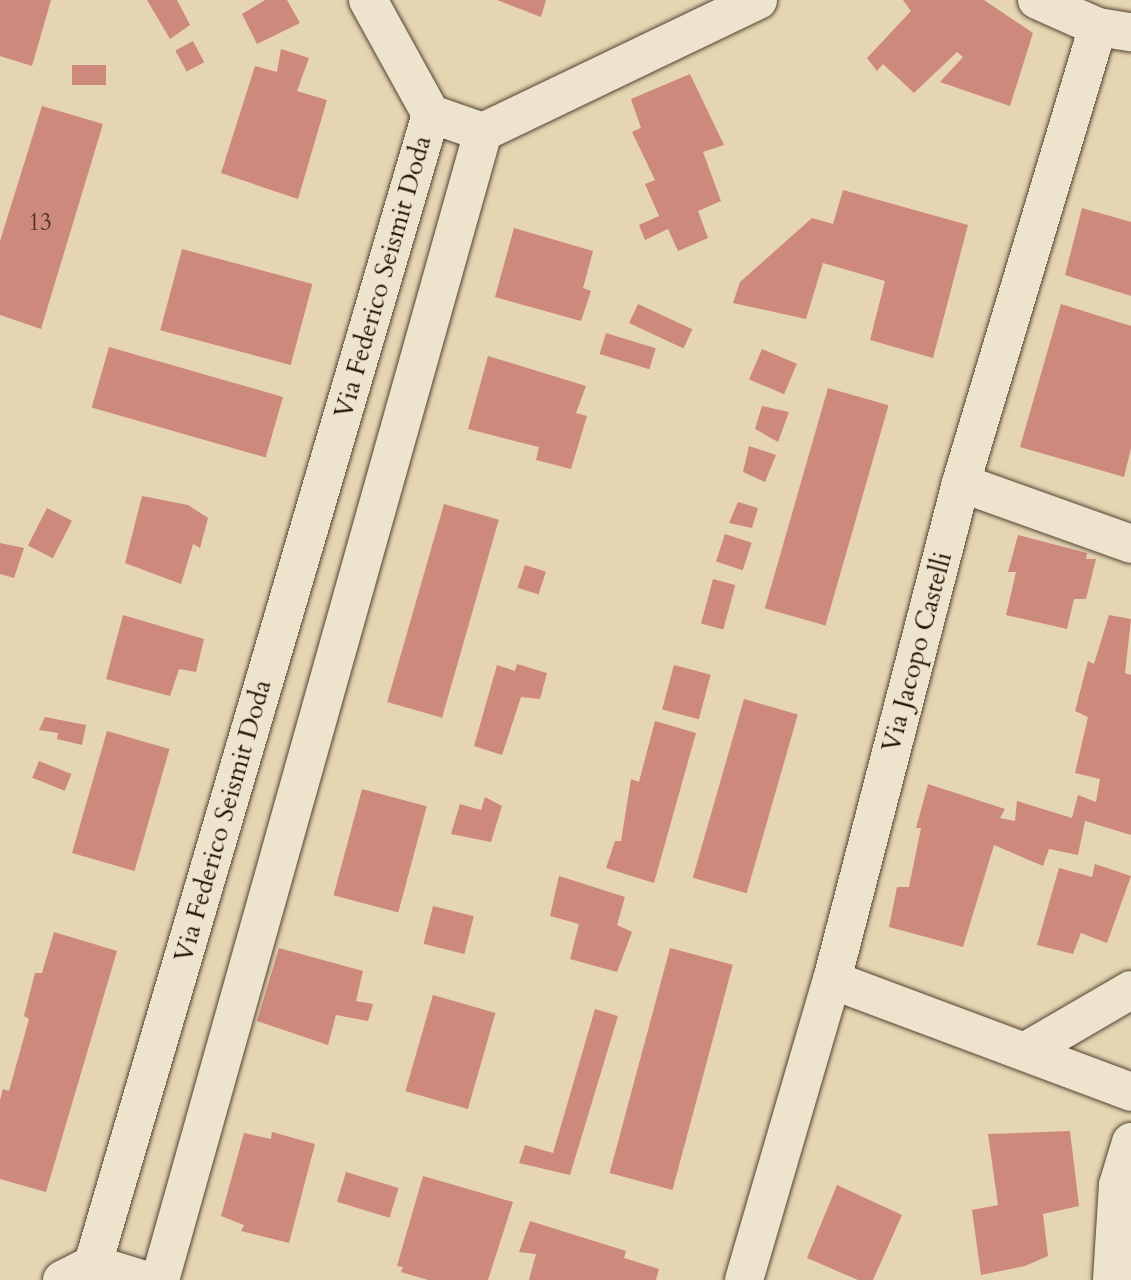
<!DOCTYPE html>
<html>
<head>
<meta charset="utf-8">
<style>
	body { margin:0 }
	#map { position:relative; width:1131px; height:1280px; overflow:hidden; background:#e5d5b3; font-family:Cardo,serif }
	div>[style] { position:absolute }
	[style*='--x'] { left:calc(var(--x)*1px); top:calc(var(--y)*1px); width:calc(var(--w)*1px); rotate:calc(var(--a)*1deg) }
	.building>* { inset:0; background:#cd897b; transform-origin:0 0 }
	.roads { filter:drop-shadow(0 0 2px #544433) drop-shadow(0 0 2px #544433) }
	.street>* { height:38px; margin:-19px; padding:0 19px; transform-origin:19px; border-radius:19px; background:#eee4ce }
	span { translate:-50% -50%; white-space:nowrap; text-align:center; line-height:1.15; -webkit-text-stroke:5px #eee4ce; paint-order:stroke }
	.number-label { font-size:23px; color:#4e3025 }
	.number-label span { -webkit-text-stroke-width:0 }
	.street-label { font-size:26px; color:#231308 }
</style>
</head>
<body>
<div id="map">
	<div class="building">
		<div style="clip-path:polygon(0 0,51px 0,32px 66px,0 56px)"></div>
		<div style="clip-path:polygon(147px 0,177px 0,190px 25px,170px 39px)"></div>
		<div style="clip-path:polygon(265px 0,287px 0,300px 23px,257px 44px,242px 14px)"></div>
		<div style="clip-path:polygon(497px 0,546px 0,541px 17px)"></div>
		<div style="clip-path:polygon(903px 0,984px 0,1033px 33px,1010px 106px,940px 82px,963px 57px,957px 52px,914px 93px,883px 64px,877px 71px,867px 58px,911px 11px)"></div>
		<div style="left:193px;top:41px;width:24px;height:20px;rotate:62deg"></div>
		<div style="clip-path:polygon(281px 49px,309px 58px,297px 91px,327px 100px,298px 199px,221px 173px,255px 66px,277px 72px)"></div>
		<div style="left:106px;top:65px;width:20px;height:34px;rotate:90deg"></div>
		<div style="clip-path:polygon(690px 74px,724px 145px,703px 152px,721px 201px,698px 211px,708px 238px,678px 251px,668px 229px,645px 240px,639px 225px,659px 216px,645px 184px,655px 180px,632px 132px,641px 128px,631px 99px)"></div>
		<div style="clip-path:polygon(42px 106px,103px 124px,41px 329px,0 315px,0 241px)"></div>
		<div style="clip-path:polygon(843px 190px,968px 225px,933px 358px,870px 340px,885px 281px,823px 263px,806px 319px,733px 303px,740px 282px,812px 218px,833px 224px)"></div>
		<div style="clip-path:polygon(1082px 208px,1131px 222px,1131px 296px,1065px 275px)"></div>
		<div style="clip-path:polygon(514px 228px,593px 251px,583px 288px,591px 291px,581px 321px,495px 297px)"></div>
		<div style="left:182px;top:249px;width:135px;height:84px;rotate:15deg"></div>
		<div style="left:638px;top:304px;width:60px;height:21px;rotate:25deg"></div>
		<div style="clip-path:polygon(1061px 304px,1131px 326px,1131px 448px,1124px 477px,1020px 447px)"></div>
		<div style="left:606px;top:333px;width:52px;height:22px;rotate:17deg"></div>
		<div style="left:109px;top:347px;width:181px;height:63px;rotate:16deg"></div>
		<div style="left:762px;top:349px;width:38px;height:33px;rotate:23deg"></div>
		<div style="clip-path:polygon(488px 356px,586px 386px,576px 413px,587px 416px,571px 469px,536px 460px,539px 447px,468px 429px)"></div>
		<div style="left:828px;top:388px;width:63px;height:229px;rotate:16deg"></div>
		<div style="clip-path:polygon(762px 406px,789px 412px,778px 442px,755px 429px)"></div>
		<div style="clip-path:polygon(749px 446px,776px 455px,765px 482px,743px 472px)"></div>
		<div style="clip-path:polygon(142px 496px,188px 505px,208px 518px,200px 548px,193px 544px,181px 584px,125px 563px)"></div>
		<div style="clip-path:polygon(738px 502px,758px 508px,752px 528px,729px 523px)"></div>
		<div style="left:444px;top:504px;width:57px;height:206px;rotate:16deg"></div>
		<div style="left:47px;top:508px;width:28px;height:42px;rotate:27deg"></div>
		<div style="left:725px;top:534px;width:28px;height:29px;rotate:18deg"></div>
		<div style="clip-path:polygon(1018px 535px,1087px 553px,1086px 559px,1096px 559px,1086px 599px,1074px 599px,1067px 629px,1006px 615px,1016px 572px,1008px 572px)"></div>
		<div style="clip-path:polygon(0 543px,24px 548px,14px 578px,0 574px)"></div>
		<div style="left:525px;top:565px;width:22px;height:24px;rotate:18deg"></div>
		<div style="left:713px;top:579px;width:23px;height:46px;rotate:15deg"></div>
		<div style="clip-path:polygon(123px 615px,204px 639px,196px 672px,179px 669px,170px 696px,106px 679px)"></div>
		<div style="clip-path:polygon(1109px 615px,1131px 619px,1125px 673px,1131px 675px,1131px 835px,1085px 821px,1078px 855px,1049px 849px,1043px 866px,994px 845px,963px 947px,889px 927px,897px 887px,909px 887px,921px 828px,916px 828px,928px 784px,1005px 809px,1000px 818px,1015px 821px,1017px 801px,1072px 818px,1078px 795px,1096px 802px,1100px 779px,1075px 773px,1088px 717px,1075px 711px,1088px 661px,1094px 664px)"></div>
		<div style="clip-path:polygon(517px 664px,547px 673px,540px 699px,521px 697px,502px 755px,474px 746px,497px 665px,515px 671px)"></div>
		<div style="left:674px;top:665px;width:38px;height:46px;rotate:15deg"></div>
		<div style="left:744px;top:699px;width:56px;height:186px;rotate:16deg"></div>
		<div style="clip-path:polygon(45px 717px,86px 725px,82px 745px,57px 739px,58px 733px,39px 730px)"></div>
		<div style="clip-path:polygon(655px 721px,696px 733px,654px 883px,606px 868px,615px 841px,621px 841px,631px 779px,639px 782px)"></div>
		<div style="left:107px;top:731px;width:65px;height:127px;rotate:16deg"></div>
		<div style="left:39px;top:761px;width:35px;height:18px;rotate:22deg"></div>
		<div style="left:362px;top:789px;width:67px;height:110px;rotate:15deg"></div>
		<div style="clip-path:polygon(485px 797px,502px 806px,491px 842px,451px 834px,460px 804px,481px 810px)"></div>
		<div style="clip-path:polygon(1095px 864px,1131px 876px,1107px 943px,1081px 933px,1073px 954px,1037px 945px,1059px 868px,1092px 877px)"></div>
		<div style="clip-path:polygon(559px 876px,625px 897px,617px 925px,632px 932px,617px 972px,570px 959px,579px 924px,550px 916px)"></div>
		<div style="left:433px;top:906px;width:42px;height:39px;rotate:14deg"></div>
		<div style="clip-path:polygon(54px 932px,117px 951px,46px 1192px,0 1179px,0 1100px,3px 1089px,9px 1091px,29px 1019px,24px 1016px,35px 973px,42px 973px)"></div>
		<div style="clip-path:polygon(279px 948px,363px 971px,356px 1001px,373px 1004px,368px 1021px,336px 1015px,328px 1045px,257px 1021px)"></div>
		<div style="left:670px;top:948px;width:65px;height:233px;rotate:15deg"></div>
		<div style="left:433px;top:995px;width:65px;height:100px;rotate:16deg"></div>
		<div style="clip-path:polygon(595px 1009px,618px 1016px,570px 1175px,519px 1163px,525px 1145px,553px 1153px)"></div>
		<div style="clip-path:polygon(1070px 1131px,1079px 1206px,1043px 1214px,1048px 1256px,1025px 1266px,981px 1275px,972px 1210px,998px 1205px,988px 1134px)"></div>
		<div style="clip-path:polygon(272px 1132px,315px 1144px,289px 1243px,241px 1231px,244px 1225px,221px 1216px,244px 1133px,271px 1139px)"></div>
		<div style="left:346px;top:1172px;width:55px;height:31px;rotate:17deg"></div>
		<div style="clip-path:polygon(423px 1176px,513px 1202px,488px 1280px,428px 1280px,401px 1272px,403px 1267px,397px 1266px)"></div>
		<div style="clip-path:polygon(837px 1185px,902px 1215px,873px 1280px,858px 1280px,807px 1258px)"></div>
		<div style="clip-path:polygon(530px 1221px,626px 1251px,624px 1258px,659px 1269px,656px 1280px,529px 1280px,536px 1254px,519px 1252px)"></div>
	</div>
	<div class="roads">
		<div class="street">
			<div style="--x:368;--y:0;--w:130;--a:61.1"></div>
			<div style="--x:1037;--y:0;--w:67;--a:23.9"></div>
			<div style="--x:1098;--y:27;--w:33;--a:9"></div>
			<div style="--x:483;--y:132;--w:305;--a:-25.6"></div>
			<div style="--x:961;--y:483;--w:181;--a:19.7"></div>
			<div style="--x:832;--y:980;--w:319;--a:20.5"></div>
			<div style="--x:1026;--y:1051;--w:121;--a:-30.2"></div>
			<div style="--x:62;--y:1280;--w:35;--a:-27"></div>
			<div style="--x:144;--y:1280;--w:53;--a:-162.6"></div>
			<div style="--x:93;--y:1264;--w:1199;--a:-73.62"></div>
			<div style="--x:431;--y:114;--w:55;--a:19.1"></div>
			<div style="--x:160;--y:1280;--w:1193;--a:-74.29"></div>
			<div style="--x:744;--y:1280;--w:313;--a:-73.7"></div>
			<div style="--x:832;--y:980;--w:513;--a:-75.45"></div>
			<div style="--x:961;--y:483;--w:476;--a:-73.3"></div>
			<div style="--x:1112;--y:1280;--w:95;--a:-86.4"></div>
			<div style="--x:1118;--y:1185;--w:45;--a:-73.2"></div>
		</div>
	</div>
	<div class="number-label">
		<span style="left:40px;top:223px">13</span>
	</div>
	<div class="street-label">
		<span style="left:383px;top:277px;rotate:-74deg">Via Federico Seismit Doda</span>
		<span style="left:917px;top:652px;rotate:-75deg">Via Jacopo Castelli</span>
		<span style="left:223px;top:821px;rotate:-74deg">Via Federico Seismit Doda</span>
	</div>
</div>
</body>
</html>
